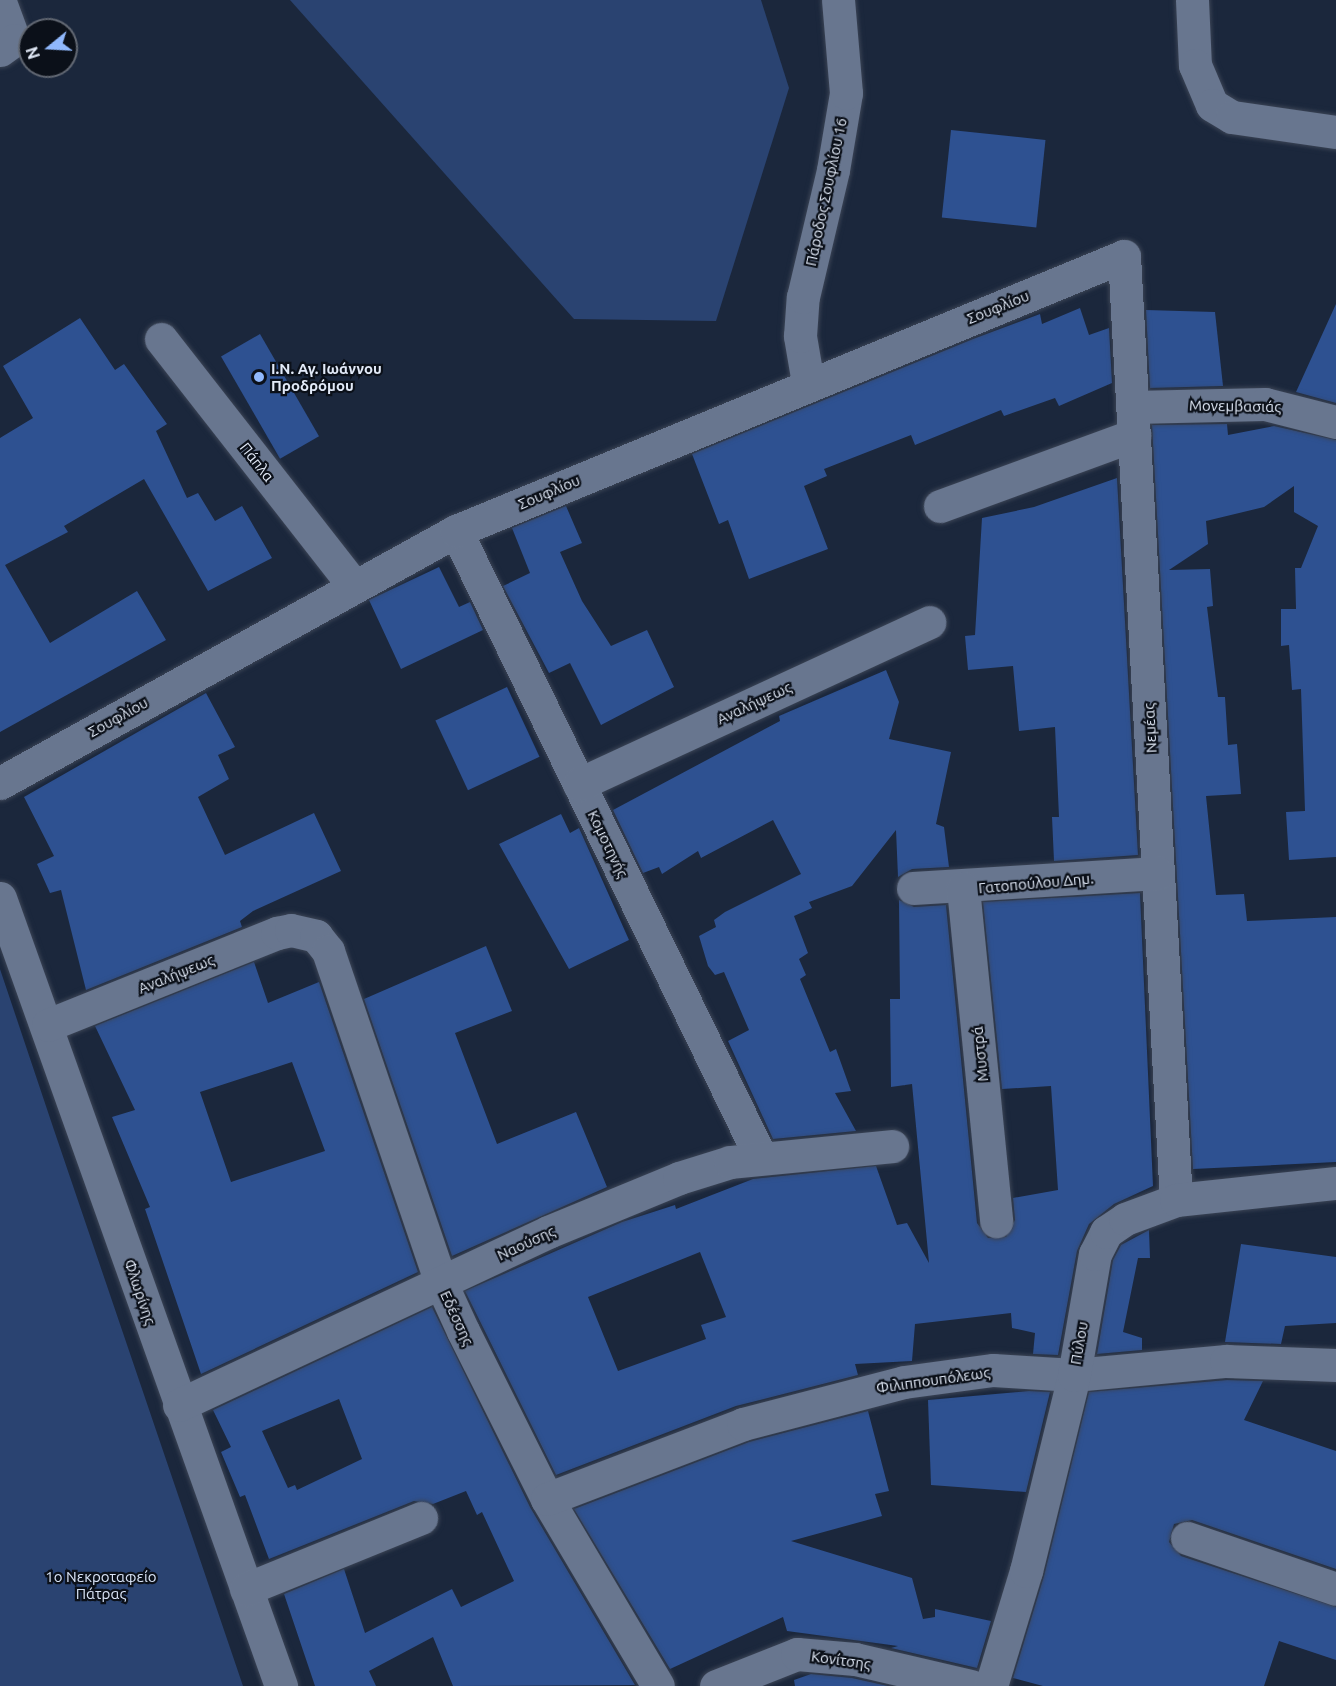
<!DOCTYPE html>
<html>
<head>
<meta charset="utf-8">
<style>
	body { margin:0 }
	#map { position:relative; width:1336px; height:1686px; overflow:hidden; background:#1b273c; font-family:Ubuntu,sans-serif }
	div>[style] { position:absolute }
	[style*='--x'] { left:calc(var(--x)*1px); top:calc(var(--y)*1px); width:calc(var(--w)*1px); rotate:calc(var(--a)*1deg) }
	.green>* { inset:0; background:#2a4371 }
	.building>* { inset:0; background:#2e5191; transform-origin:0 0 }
	.roads { filter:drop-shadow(0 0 2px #3b4455) drop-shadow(0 0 2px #3b4455) }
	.minor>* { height:33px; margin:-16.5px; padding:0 16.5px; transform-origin:16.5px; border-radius:16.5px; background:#68768f }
	.dots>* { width:16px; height:16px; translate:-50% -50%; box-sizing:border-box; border:3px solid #0b1019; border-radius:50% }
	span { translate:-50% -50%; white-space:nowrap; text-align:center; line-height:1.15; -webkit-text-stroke:4.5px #0b1019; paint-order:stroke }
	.street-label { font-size:15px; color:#e2eaf8 }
	.poi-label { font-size:15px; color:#e2eaf8; font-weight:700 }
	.left { translate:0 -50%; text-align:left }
	.park-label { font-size:15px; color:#d9e4f7 }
	.north { position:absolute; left:18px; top:18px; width:60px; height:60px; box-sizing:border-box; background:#0b1019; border:2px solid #616772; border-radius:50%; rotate:252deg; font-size:16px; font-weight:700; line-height:24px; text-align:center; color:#e2eaf8 }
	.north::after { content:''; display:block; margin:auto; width:21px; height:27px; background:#90b8fd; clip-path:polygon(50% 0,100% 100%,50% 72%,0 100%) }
</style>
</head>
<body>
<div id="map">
	<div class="green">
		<div style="clip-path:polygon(290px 0,761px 0,789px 88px,716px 321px,574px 319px)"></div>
		<div style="clip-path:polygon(0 969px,54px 1130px,243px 1686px,0 1686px)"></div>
	</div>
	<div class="building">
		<div style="left:951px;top:130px;width:95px;height:88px;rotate:6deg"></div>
		<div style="clip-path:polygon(1336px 304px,1336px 403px,1296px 392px)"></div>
		<div style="clip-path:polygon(1080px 308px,1089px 335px,1109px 328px,1112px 383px,1059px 406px,1055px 398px,1004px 416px,1001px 410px,915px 445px,911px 435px,824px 469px,827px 476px,804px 486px,828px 549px,749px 579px,728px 520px,719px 524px,692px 454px,973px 339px,1040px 314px,1042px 324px)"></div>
		<div style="clip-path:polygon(1146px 310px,1215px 312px,1223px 386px,1150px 388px)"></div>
		<div style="clip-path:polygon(80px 318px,115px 370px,124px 364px,167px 424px,156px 431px,187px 498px,198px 493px,215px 521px,242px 506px,272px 558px,208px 591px,144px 479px,64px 526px,68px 532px,5px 565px,50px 643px,137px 591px,166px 640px,0 732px,0 438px,33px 418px,3px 366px)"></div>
		<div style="left:260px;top:334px;width:118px;height:45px;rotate:60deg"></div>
		<div style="clip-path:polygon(1227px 424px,1228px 435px,1274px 426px,1336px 440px,1336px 857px,1289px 860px,1286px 812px,1305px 811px,1301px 689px,1292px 690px,1289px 645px,1281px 646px,1281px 609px,1296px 609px,1295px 568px,1301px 568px,1318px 526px,1294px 512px,1294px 486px,1264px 507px,1206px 521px,1208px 544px,1169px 570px,1210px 569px,1213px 606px,1207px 607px,1218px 697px,1225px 697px,1228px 745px,1237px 744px,1241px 794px,1206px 796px,1216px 895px,1244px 894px,1247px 921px,1336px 917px,1336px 1162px,1193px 1169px,1152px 425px)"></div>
		<div style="clip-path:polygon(1117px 478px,1138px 855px,1054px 861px,1052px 817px,1059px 817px,1055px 727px,1019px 731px,1013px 666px,968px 670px,965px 636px,975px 635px,982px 518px,1034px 507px)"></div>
		<div style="clip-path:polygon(566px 506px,582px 543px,560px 552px,582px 601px,611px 646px,647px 630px,674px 687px,601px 725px,570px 663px,549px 673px,503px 586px,530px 573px,512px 528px)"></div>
		<div style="clip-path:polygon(439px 567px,459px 607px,470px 602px,483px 630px,401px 669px,369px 600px)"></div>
		<div style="clip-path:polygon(886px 670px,899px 702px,889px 739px,951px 752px,936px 824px,944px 827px,949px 867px,912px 869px,898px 877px,896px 830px,852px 886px,809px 902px,812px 908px,794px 916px,808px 953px,799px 959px,806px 975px,800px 979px,830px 1052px,836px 1049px,851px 1091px,835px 1093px,856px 1131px,773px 1139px,728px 1041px,749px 1030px,724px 972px,715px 975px,708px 966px,699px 936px,716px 927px,714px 920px,725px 912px,801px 874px,773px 820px,701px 858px,698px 851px,662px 874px,659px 867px,643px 873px,613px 810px,780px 721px,779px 716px)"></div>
		<div style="left:507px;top:687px;width:77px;height:79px;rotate:65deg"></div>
		<div style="clip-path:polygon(206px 693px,235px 747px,218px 755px,229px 779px,198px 797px,225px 855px,314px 813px,341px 871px,253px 911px,240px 921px,242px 927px,86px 990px,61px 890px,50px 893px,37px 864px,54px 856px,24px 797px)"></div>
		<div style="clip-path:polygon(561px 814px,570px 833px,579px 828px,629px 940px,569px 969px,499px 844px)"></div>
		<div style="clip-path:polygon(evenodd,1140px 893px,1153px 1186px,1114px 1204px,1089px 1224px,1077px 1251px,1058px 1355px,1033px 1354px,1035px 1333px,1012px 1328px,1011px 1313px,915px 1324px,912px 1361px,855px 1364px,858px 1375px,736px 1406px,556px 1475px,465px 1291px,622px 1222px,675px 1205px,676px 1209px,753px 1179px,876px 1166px,897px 1225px,907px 1223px,929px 1263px,912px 1084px,891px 1087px,890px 999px,900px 999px,899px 900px,914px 907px,946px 905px,977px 1223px,988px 1238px,1006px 1237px,1015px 1220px,1013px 1198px,1058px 1190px,1051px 1086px,1002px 1089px,983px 902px,1140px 893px,700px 1252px,726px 1317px,701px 1325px,706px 1339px,618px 1371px,588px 1297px,700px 1252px)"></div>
		<div style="clip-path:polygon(486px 946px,512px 1011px,455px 1033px,497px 1144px,576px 1112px,607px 1187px,452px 1256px,364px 999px)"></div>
		<div style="clip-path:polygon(evenodd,254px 962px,268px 1003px,319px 982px,418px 1272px,201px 1374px,145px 1209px,150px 1207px,112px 1117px,135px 1110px,95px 1026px,254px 962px,292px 1062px,325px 1151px,231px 1182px,200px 1092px,292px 1062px)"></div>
		<div style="clip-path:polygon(1149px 1230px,1150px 1258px,1138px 1258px,1123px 1332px,1142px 1338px,1142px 1350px,1097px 1354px,1113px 1260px,1121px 1245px)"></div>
		<div style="clip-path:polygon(1241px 1244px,1336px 1257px,1336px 1323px,1285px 1326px,1281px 1344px,1225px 1342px)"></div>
		<div style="clip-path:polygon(evenodd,432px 1307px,530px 1507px,635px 1685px,453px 1686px,433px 1637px,369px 1671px,376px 1686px,315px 1686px,284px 1594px,344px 1569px,365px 1633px,452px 1589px,461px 1607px,514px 1581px,482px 1512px,477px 1515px,466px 1491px,433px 1504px,414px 1501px,269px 1559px,245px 1495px,240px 1497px,221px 1452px,231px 1447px,213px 1410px,432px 1307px,339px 1399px,362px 1459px,297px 1490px,295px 1485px,288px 1488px,262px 1431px,339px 1399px)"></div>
		<div style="clip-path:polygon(1227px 1380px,1263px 1381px,1244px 1420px,1336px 1451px,1336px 1569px,1192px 1520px,1174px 1524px,1169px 1542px,1181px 1556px,1336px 1607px,1336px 1660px,1279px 1641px,1264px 1686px,1043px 1686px,1013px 1678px,1044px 1576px,1089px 1392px)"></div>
		<div style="clip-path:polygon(1029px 1391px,1050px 1392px,1026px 1492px,931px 1485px,928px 1400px)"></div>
		<div style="clip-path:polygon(868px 1411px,889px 1491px,875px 1494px,882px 1516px,791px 1541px,912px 1578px,923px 1619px,935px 1617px,935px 1609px,991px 1621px,977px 1668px,891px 1648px,898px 1646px,787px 1631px,783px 1617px,670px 1669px,574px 1509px,749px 1442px)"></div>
		<div style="clip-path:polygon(811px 1674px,852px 1678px,888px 1686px,795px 1686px,794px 1680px)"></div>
	</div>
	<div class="roads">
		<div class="minor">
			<div style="--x:1192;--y:0;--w:65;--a:87.4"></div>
			<div style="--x:1195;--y:65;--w:43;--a:67"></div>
			<div style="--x:1212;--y:105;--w:23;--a:31"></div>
			<div style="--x:1232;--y:117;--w:105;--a:8.2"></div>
			<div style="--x:0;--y:2;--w:40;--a:69.8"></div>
			<div style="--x:14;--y:40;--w:17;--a:144"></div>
			<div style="--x:161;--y:339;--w:312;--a:52"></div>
			<div style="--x:808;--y:383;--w:48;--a:-99.7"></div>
			<div style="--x:800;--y:336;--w:39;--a:-86"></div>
			<div style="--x:803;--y:297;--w:130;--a:-76.7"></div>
			<div style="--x:833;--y:170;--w:78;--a:-80.4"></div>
			<div style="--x:846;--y:93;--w:93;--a:-94.9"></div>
			<div style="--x:1133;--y:407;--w:132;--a:-1.3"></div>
			<div style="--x:1265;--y:404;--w:73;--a:14.2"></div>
			<div style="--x:940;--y:506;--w:207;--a:-20.1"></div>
			<div style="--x:456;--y:531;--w:697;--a:64.06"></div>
			<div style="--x:0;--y:783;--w:521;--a:-28.93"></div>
			<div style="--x:456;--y:531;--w:722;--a:-22.38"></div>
			<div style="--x:1124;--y:256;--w:945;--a:86.85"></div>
			<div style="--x:579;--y:784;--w:386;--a:-24.8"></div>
			<div style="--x:913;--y:888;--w:245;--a:-3.5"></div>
			<div style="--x:963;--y:888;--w:335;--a:84.3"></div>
			<div style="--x:0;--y:898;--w:837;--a:70.37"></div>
			<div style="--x:48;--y:1025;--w:247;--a:-21.9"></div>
			<div style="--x:277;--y:933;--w:14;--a:-12"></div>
			<div style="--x:291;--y:930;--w:26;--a:13"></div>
			<div style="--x:316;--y:936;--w:19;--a:51"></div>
			<div style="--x:328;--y:951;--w:351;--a:71.2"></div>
			<div style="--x:441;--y:1283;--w:53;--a:65.4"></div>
			<div style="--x:463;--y:1331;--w:188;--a:63.4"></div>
			<div style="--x:547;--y:1499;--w:217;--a:59.3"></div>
			<div style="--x:179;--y:1405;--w:408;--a:-25.1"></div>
			<div style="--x:548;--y:1232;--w:142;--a:-22.4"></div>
			<div style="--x:679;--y:1178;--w:53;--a:-17.4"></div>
			<div style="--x:730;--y:1162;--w:163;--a:-5.6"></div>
			<div style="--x:547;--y:1499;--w:210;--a:-20.9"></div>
			<div style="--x:743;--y:1424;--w:166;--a:-14.6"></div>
			<div style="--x:904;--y:1382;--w:90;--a:-7.7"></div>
			<div style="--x:993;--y:1370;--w:81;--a:3.5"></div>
			<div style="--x:1074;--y:1375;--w:153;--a:-5.3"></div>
			<div style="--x:1226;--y:1361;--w:110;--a:2.1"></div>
			<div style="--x:1187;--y:1538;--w:157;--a:18.9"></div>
			<div style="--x:246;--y:1589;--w:189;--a:-22.1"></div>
			<div style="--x:716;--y:1686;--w:87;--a:-21.6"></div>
			<div style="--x:797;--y:1654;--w:58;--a:4.9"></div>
			<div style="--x:855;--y:1659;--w:119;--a:13.1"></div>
			<div style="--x:991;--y:1686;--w:120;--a:-73.1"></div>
			<div style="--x:1026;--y:1571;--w:202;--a:-76.2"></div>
			<div style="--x:1074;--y:1375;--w:123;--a:-80.2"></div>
			<div style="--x:1095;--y:1254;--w:25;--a:-63"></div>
			<div style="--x:1106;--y:1232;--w:23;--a:-34"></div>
			<div style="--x:1125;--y:1219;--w:54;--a:-20.4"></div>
			<div style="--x:1176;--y:1200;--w:161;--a:-6.1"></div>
		</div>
	</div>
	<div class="dots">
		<div style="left:259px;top:377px;background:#90b8fd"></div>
	</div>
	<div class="street-label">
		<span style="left:826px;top:192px;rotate:-78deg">Πάροδος Σουφλίου 16</span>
		<span style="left:998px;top:307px;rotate:-22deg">Σουφλίου</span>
		<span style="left:1235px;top:406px;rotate:1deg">Μονεμβασιάς</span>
		<span style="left:257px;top:462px;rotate:52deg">Πάπλα</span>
		<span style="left:549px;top:492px;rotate:-23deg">Σουφλίου</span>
		<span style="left:754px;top:703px;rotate:-25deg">Αναλήψεως</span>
		<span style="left:118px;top:717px;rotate:-29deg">Σουφλίου</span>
		<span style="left:1150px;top:728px;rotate:-93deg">Νεμέας</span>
		<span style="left:608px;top:844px;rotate:64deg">Κομοτηνής</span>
		<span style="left:1036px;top:883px;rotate:-5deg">Γατοπούλου Δημ.</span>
		<span style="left:176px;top:974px;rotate:-22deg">Αναλήψεως</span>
		<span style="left:980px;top:1054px;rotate:-96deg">Μυστρά</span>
		<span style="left:526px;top:1243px;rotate:-25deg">Ναούσης</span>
		<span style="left:140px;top:1292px;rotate:71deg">Φλωρίνης</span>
		<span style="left:457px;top:1318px;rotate:65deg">Εδέσσης</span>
		<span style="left:1079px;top:1343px;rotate:-80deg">Πύλου</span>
		<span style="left:933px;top:1380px;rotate:-8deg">Φιλιππουπόλεως</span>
		<span style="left:841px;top:1660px;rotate:8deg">Κονίτσης</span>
	</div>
	<div class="poi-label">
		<span class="left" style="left:271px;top:377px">Ι.Ν. Αγ. Ιωάννου<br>Προδρόμου</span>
	</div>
	<div class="park-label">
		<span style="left:101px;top:1585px">1o Νεκροταφείο<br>Πάτρας</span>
	</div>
	<div class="north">N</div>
</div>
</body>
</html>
